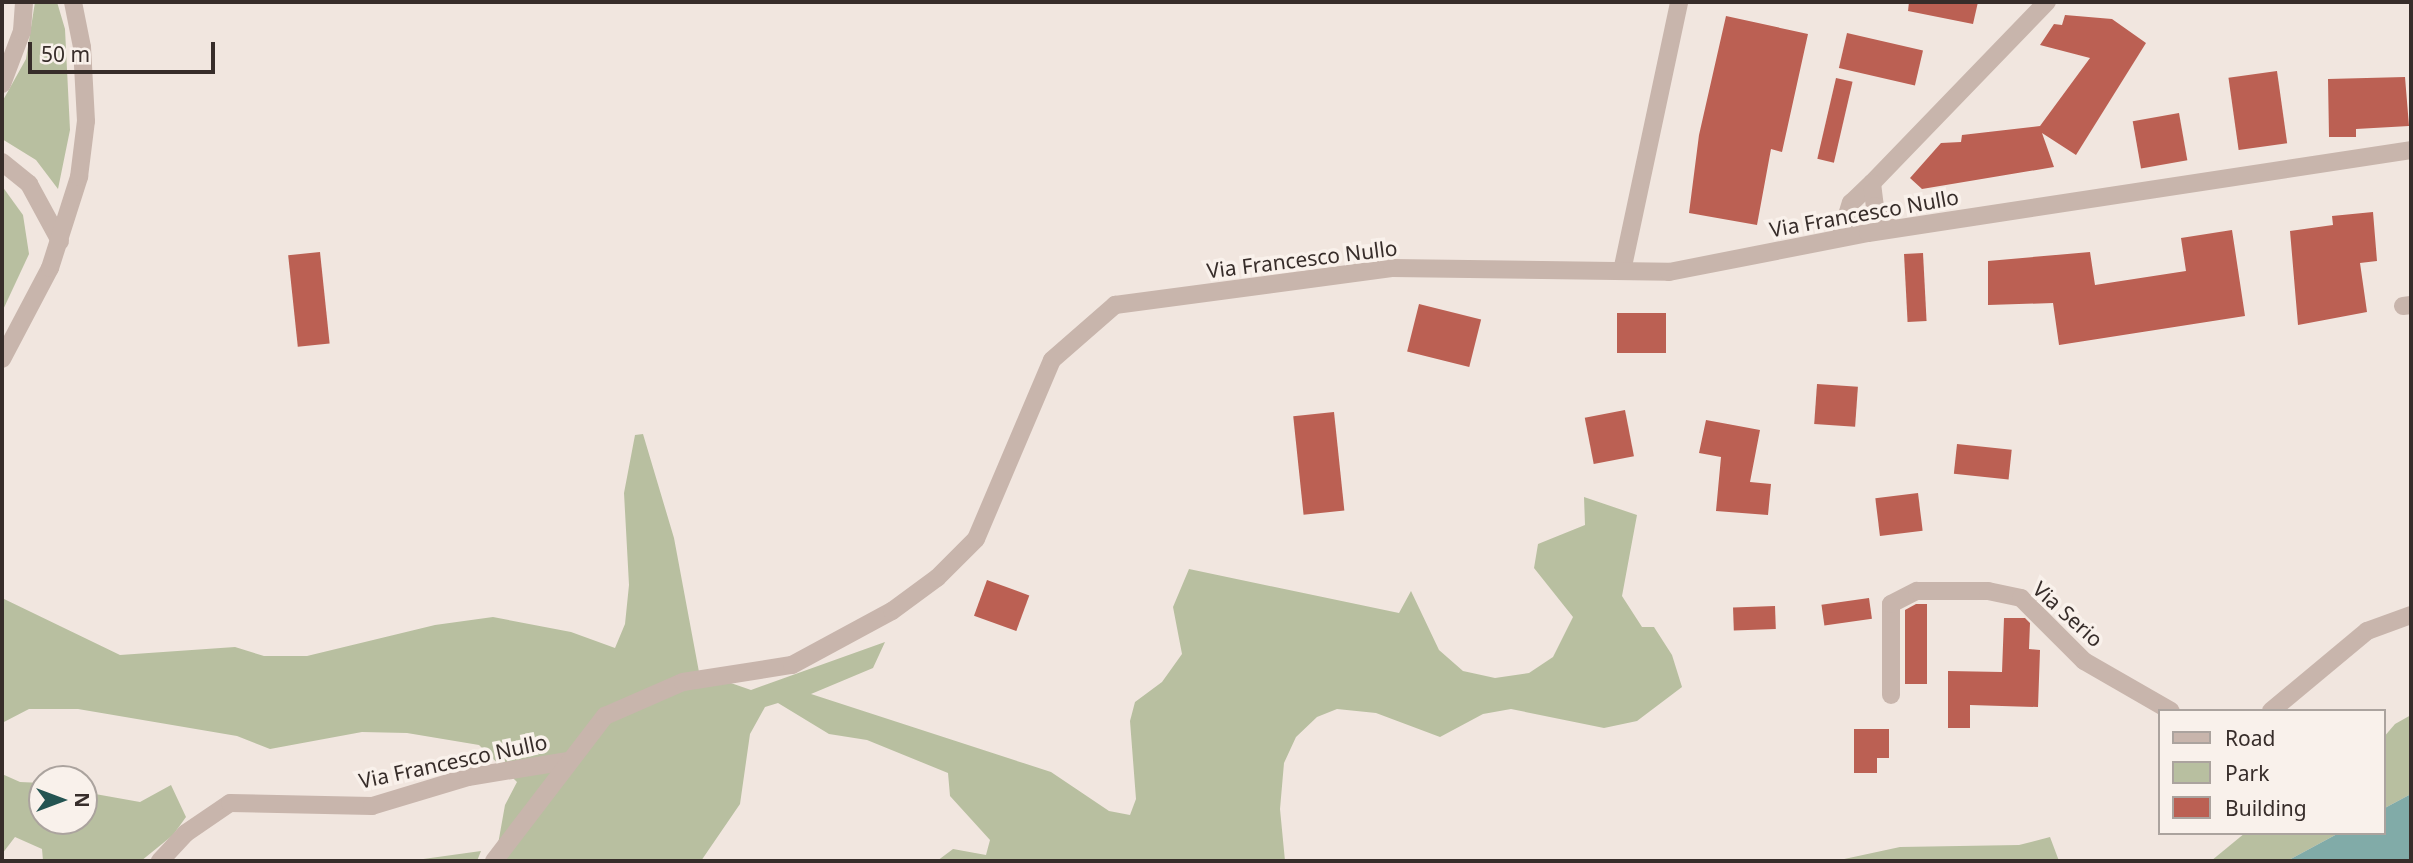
<!DOCTYPE html>
<html>
<head>
<meta charset="utf-8">
<style>
	body { margin:0 }
	#map { position:relative; width:2413px; height:863px; overflow:hidden; background:#f1e6df; font-family:"Noto Sans",sans-serif }
	div>[style] { position:absolute }
	[style*='--x'] { left:calc(var(--x)*1px); top:calc(var(--y)*1px); width:calc(var(--w)*1px); rotate:calc(var(--a)*1deg) }
	.green>* { inset:0; background:#b8bfa0 }
	.water>* { inset:0; background:#81aba8 }
	.building>* { inset:0; background:#bb6053; transform-origin:0 0 }
	.minor>* { height:18px; margin:-9px; padding:0 9px; transform-origin:9px; border-radius:9px; background:#c8b5ac }
	span { translate:-50% -50%; white-space:nowrap; text-align:center; line-height:1.15; -webkit-text-stroke:7px #f9f1eb; paint-order:stroke }
	.street-label { font-size:21px; color:#372d2a }
	.frame { position:absolute; inset:0; border:4px solid #372d2a; pointer-events:none }
	.legend { position:absolute; left:2158px; top:709px; width:228px; height:126px; box-sizing:border-box; background:#f9f1eb; border:2px solid #aba39e; margin:0; padding:9px 12px; list-style:none; font-size:21px; color:#372d2a }
	.legend li { display:flex; align-items:center; gap:14px; height:35px }
	.legend b { width:35px; border:2px solid #aba39e }
	.north { position:absolute; left:28px; top:765px; width:70px; height:70px; box-sizing:border-box; background:#f9f1eb; border:2px solid #aba39e; border-radius:50%; rotate:90deg; font-size:19px; font-weight:700; line-height:28px; text-align:center; color:#372d2a }
	.north::after { content:''; display:block; margin:auto; width:24px; height:32px; background:#245452; clip-path:polygon(50% 0,100% 100%,50% 72%,0 100%) }
	.scale { position:absolute; left:28px; top:42px; width:187px; height:32px; box-sizing:border-box; border:4px solid #372d2a; border-top:0; padding-left:9px; font-size:21px; line-height:24px; white-space:nowrap; color:#372d2a; -webkit-text-stroke:5px #f9f1eb; paint-order:stroke }
</style>
</head>
<body>
<div id="map">
	<div class="green">
		<div style="clip-path:polygon(35px 2px,57px 2px,65px 29px,70px 130px,58px 189px,36px 160px,2px 139px,2px 102px,26px 59px)"></div>
		<div style="clip-path:polygon(2px 186px,23px 215px,29px 254px,2px 312px)"></div>
		<div style="clip-path:polygon(643px 434px,674px 538px,699px 672px,751px 690px,885px 642px,873px 668px,811px 694px,1051px 772px,1109px 811px,1130px 815px,1136px 799px,1130px 721px,1135px 702px,1162px 682px,1182px 654px,1173px 607px,1189px 569px,1399px 613px,1411px 591px,1439px 650px,1463px 671px,1495px 678px,1529px 673px,1553px 657px,1573px 617px,1534px 568px,1538px 544px,1585px 525px,1584px 497px,1637px 515px,1622px 596px,1642px 627px,1654px 627px,1672px 655px,1682px 687px,1637px 721px,1604px 728px,1511px 709px,1483px 714px,1440px 737px,1376px 713px,1337px 709px,1317px 717px,1296px 737px,1284px 763px,1280px 809px,1285px 861px,937px 861px,953px 849px,986px 855px,990px 840px,950px 796px,948px 773px,867px 740px,829px 734px,778px 703px,765px 707px,750px 734px,740px 804px,701px 861px,495px 861px,505px 805px,517px 782px,479px 745px,407px 733px,362px 732px,270px 749px,237px 736px,78px 709px,29px 709px,2px 723px,2px 598px,120px 655px,235px 647px,264px 656px,307px 656px,435px 625px,493px 617px,571px 632px,615px 648px,625px 624px,629px 585px,624px 493px,635px 435px)"></div>
		<div style="clip-path:polygon(2411px 715px,2411px 794px,2383px 809px,2383px 738px,2395px 724px)"></div>
		<div style="clip-path:polygon(2px 774px,20px 782px,42px 783px,42px 821px,84px 821px,84px 792px,140px 802px,171px 785px,186px 817px,173px 835px,141px 861px,43px 861px,42px 849px,15px 837px,2px 854px)"></div>
		<div style="clip-path:polygon(2245px 833px,2339px 833px,2287px 861px,2211px 861px)"></div>
		<div style="clip-path:polygon(2050px 837px,2059px 861px,1835px 861px,1900px 847px,2019px 845px)"></div>
		<div style="clip-path:polygon(481px 851px,477px 861px,409px 861px)"></div>
	</div>
	<div class="water">
		<div style="clip-path:polygon(2411px 794px,2411px 861px,2287px 861px,2339px 833px,2383px 833px,2383px 809px)"></div>
	</div>
	<div class="building">
		<div style="clip-path:polygon(1909px 2px,1978px 2px,1973px 24px,1908px 11px)"></div>
		<div style="clip-path:polygon(2065px 15px,2112px 19px,2146px 43px,2076px 155px,2042px 133px,2054px 167px,1922px 189px,1910px 178px,1941px 143px,1961px 142px,1962px 135px,2040px 126px,2090px 58px,2040px 45px,2054px 24px,2062px 25px)"></div>
		<div style="clip-path:polygon(1726px 16px,1808px 34px,1782px 152px,1771px 149px,1757px 225px,1689px 213px,1699px 135px)"></div>
		<div style="left:1847px;top:33px;width:78px;height:36px;rotate:13deg"></div>
		<div style="left:2277px;top:71px;width:73px;height:49px;rotate:82deg"></div>
		<div style="clip-path:polygon(2405px 77px,2409px 126px,2356px 129px,2356px 137px,2329px 137px,2328px 79px)"></div>
		<div style="left:1836px;top:78px;width:17px;height:83px;rotate:13deg"></div>
		<div style="left:2179px;top:113px;width:48px;height:47px;rotate:80deg"></div>
		<div style="clip-path:polygon(2373px 212px,2377px 261px,2360px 263px,2367px 312px,2298px 325px,2290px 231px,2333px 225px,2332px 216px)"></div>
		<div style="clip-path:polygon(2232px 230px,2245px 316px,2059px 345px,2053px 303px,1988px 305px,1988px 261px,2090px 252px,2095px 285px,2186px 271px,2181px 238px)"></div>
		<div style="left:320px;top:252px;width:92px;height:32px;rotate:84deg"></div>
		<div style="left:1923px;top:253px;width:68px;height:19px;rotate:87deg"></div>
		<div style="left:1419px;top:304px;width:64px;height:49px;rotate:14deg"></div>
		<div style="left:1617px;top:313px;width:49px;height:40px"></div>
		<div style="left:1817px;top:384px;width:41px;height:40px;rotate:4deg"></div>
		<div style="left:1625px;top:410px;width:47px;height:41px;rotate:79deg"></div>
		<div style="left:1334px;top:412px;width:99px;height:41px;rotate:84deg"></div>
		<div style="clip-path:polygon(1706px 420px,1760px 430px,1750px 482px,1771px 484px,1768px 515px,1716px 511px,1721px 457px,1699px 453px)"></div>
		<div style="left:1957px;top:444px;width:55px;height:30px;rotate:6deg"></div>
		<div style="left:1918px;top:493px;width:38px;height:43px;rotate:83deg"></div>
		<div style="left:987px;top:580px;width:45px;height:38px;rotate:20deg"></div>
		<div style="left:1869px;top:598px;width:21px;height:48px;rotate:82deg"></div>
		<div style="clip-path:polygon(1916px 604px,1927px 604px,1927px 684px,1905px 684px,1905px 610px)"></div>
		<div style="left:1775px;top:606px;width:23px;height:42px;rotate:88deg"></div>
		<div style="clip-path:polygon(2004px 618px,2025px 618px,2030px 623px,2029px 649px,2040px 650px,2038px 707px,1970px 705px,1970px 728px,1948px 728px,1948px 671px,2002px 672px)"></div>
		<div style="clip-path:polygon(1854px 729px,1889px 729px,1889px 758px,1877px 758px,1877px 773px,1854px 773px)"></div>
	</div>
	<div class="minor">
		<div style="--x:2;--y:84;--w:57;--a:-69.3"></div>
		<div style="--x:22;--y:31;--w:29;--a:-86"></div>
		<div style="--x:2;--y:162;--w:35;--a:39"></div>
		<div style="--x:29;--y:184;--w:65;--a:61.5"></div>
		<div style="--x:1872;--y:183;--w:252;--a:-46"></div>
		<div style="--x:1840;--y:238;--w:37;--a:-73"></div>
		<div style="--x:1851;--y:203;--w:29;--a:-44"></div>
		<div style="--x:1872;--y:183;--w:23;--a:83"></div>
		<div style="--x:1875;--y:206;--w:28;--a:55"></div>
		<div style="--x:1622;--y:271;--w:275;--a:-78"></div>
		<div style="--x:2403;--y:306;--w:8;--a:-7"></div>
		<div style="--x:2;--y:359;--w:103;--a:-62.2"></div>
		<div style="--x:50;--y:268;--w:96;--a:-72.3"></div>
		<div style="--x:79;--y:177;--w:56;--a:-82.9"></div>
		<div style="--x:86;--y:121;--w:74;--a:-93.1"></div>
		<div style="--x:82;--y:47;--w:46;--a:-101.3"></div>
		<div style="--x:1891;--y:695;--w:91;--a:-90"></div>
		<div style="--x:1891;--y:604;--w:29;--a:-27"></div>
		<div style="--x:1917;--y:591;--w:71;--a:0"></div>
		<div style="--x:1988;--y:591;--w:34;--a:12"></div>
		<div style="--x:2021;--y:598;--w:89;--a:45"></div>
		<div style="--x:2084;--y:661;--w:100;--a:29.9"></div>
		<div style="--x:2271;--y:711;--w:125;--a:-39.8"></div>
		<div style="--x:2367;--y:631;--w:47;--a:-20"></div>
		<div style="--x:160;--y:861;--w:38;--a:-47"></div>
		<div style="--x:186;--y:833;--w:53;--a:-34.3"></div>
		<div style="--x:230;--y:803;--w:142;--a:1.2"></div>
		<div style="--x:372;--y:806;--w:100;--a:-16.8"></div>
		<div style="--x:468;--y:777;--w:100;--a:-9.2"></div>
		<div style="--x:494;--y:861;--w:183;--a:-52.6"></div>
		<div style="--x:605;--y:716;--w:85;--a:-23.6"></div>
		<div style="--x:683;--y:682;--w:110;--a:-8.9"></div>
		<div style="--x:792;--y:665;--w:114;--a:-28.4"></div>
		<div style="--x:892;--y:611;--w:56;--a:-36.3"></div>
		<div style="--x:937;--y:578;--w:55;--a:-45"></div>
		<div style="--x:976;--y:539;--w:194;--a:-67"></div>
		<div style="--x:1052;--y:360;--w:84;--a:-41.1"></div>
		<div style="--x:1115;--y:305;--w:279;--a:-7.6"></div>
		<div style="--x:1392;--y:268;--w:277;--a:0.8"></div>
		<div style="--x:1669;--y:272;--w:203;--a:-11.1"></div>
		<div style="--x:1868;--y:233;--w:549;--a:-8.69"></div>
	</div>
	<div class="street-label">
		<span style="left:1864px;top:213px;rotate:-10deg">Via Francesco Nullo</span>
		<span style="left:1302px;top:259px;rotate:-7deg">Via Francesco Nullo</span>
		<span style="left:2068px;top:614px;rotate:42deg">Via Serio</span>
		<span style="left:453px;top:761px;rotate:-12deg">Via Francesco Nullo</span>
	</div>
	<div class="frame"></div>
	<ul class="legend">
	<li><b style="height:9px;background:#c8b5ac"></b>Road</li>
	<li><b style="height:19px;background:#b8bfa0"></b>Park</li>
	<li><b style="height:19px;background:#bb6053"></b>Building</li>
	</ul>
	<div class="north">N</div>
	<div class="scale">50 m</div>
</div>
</body>
</html>
